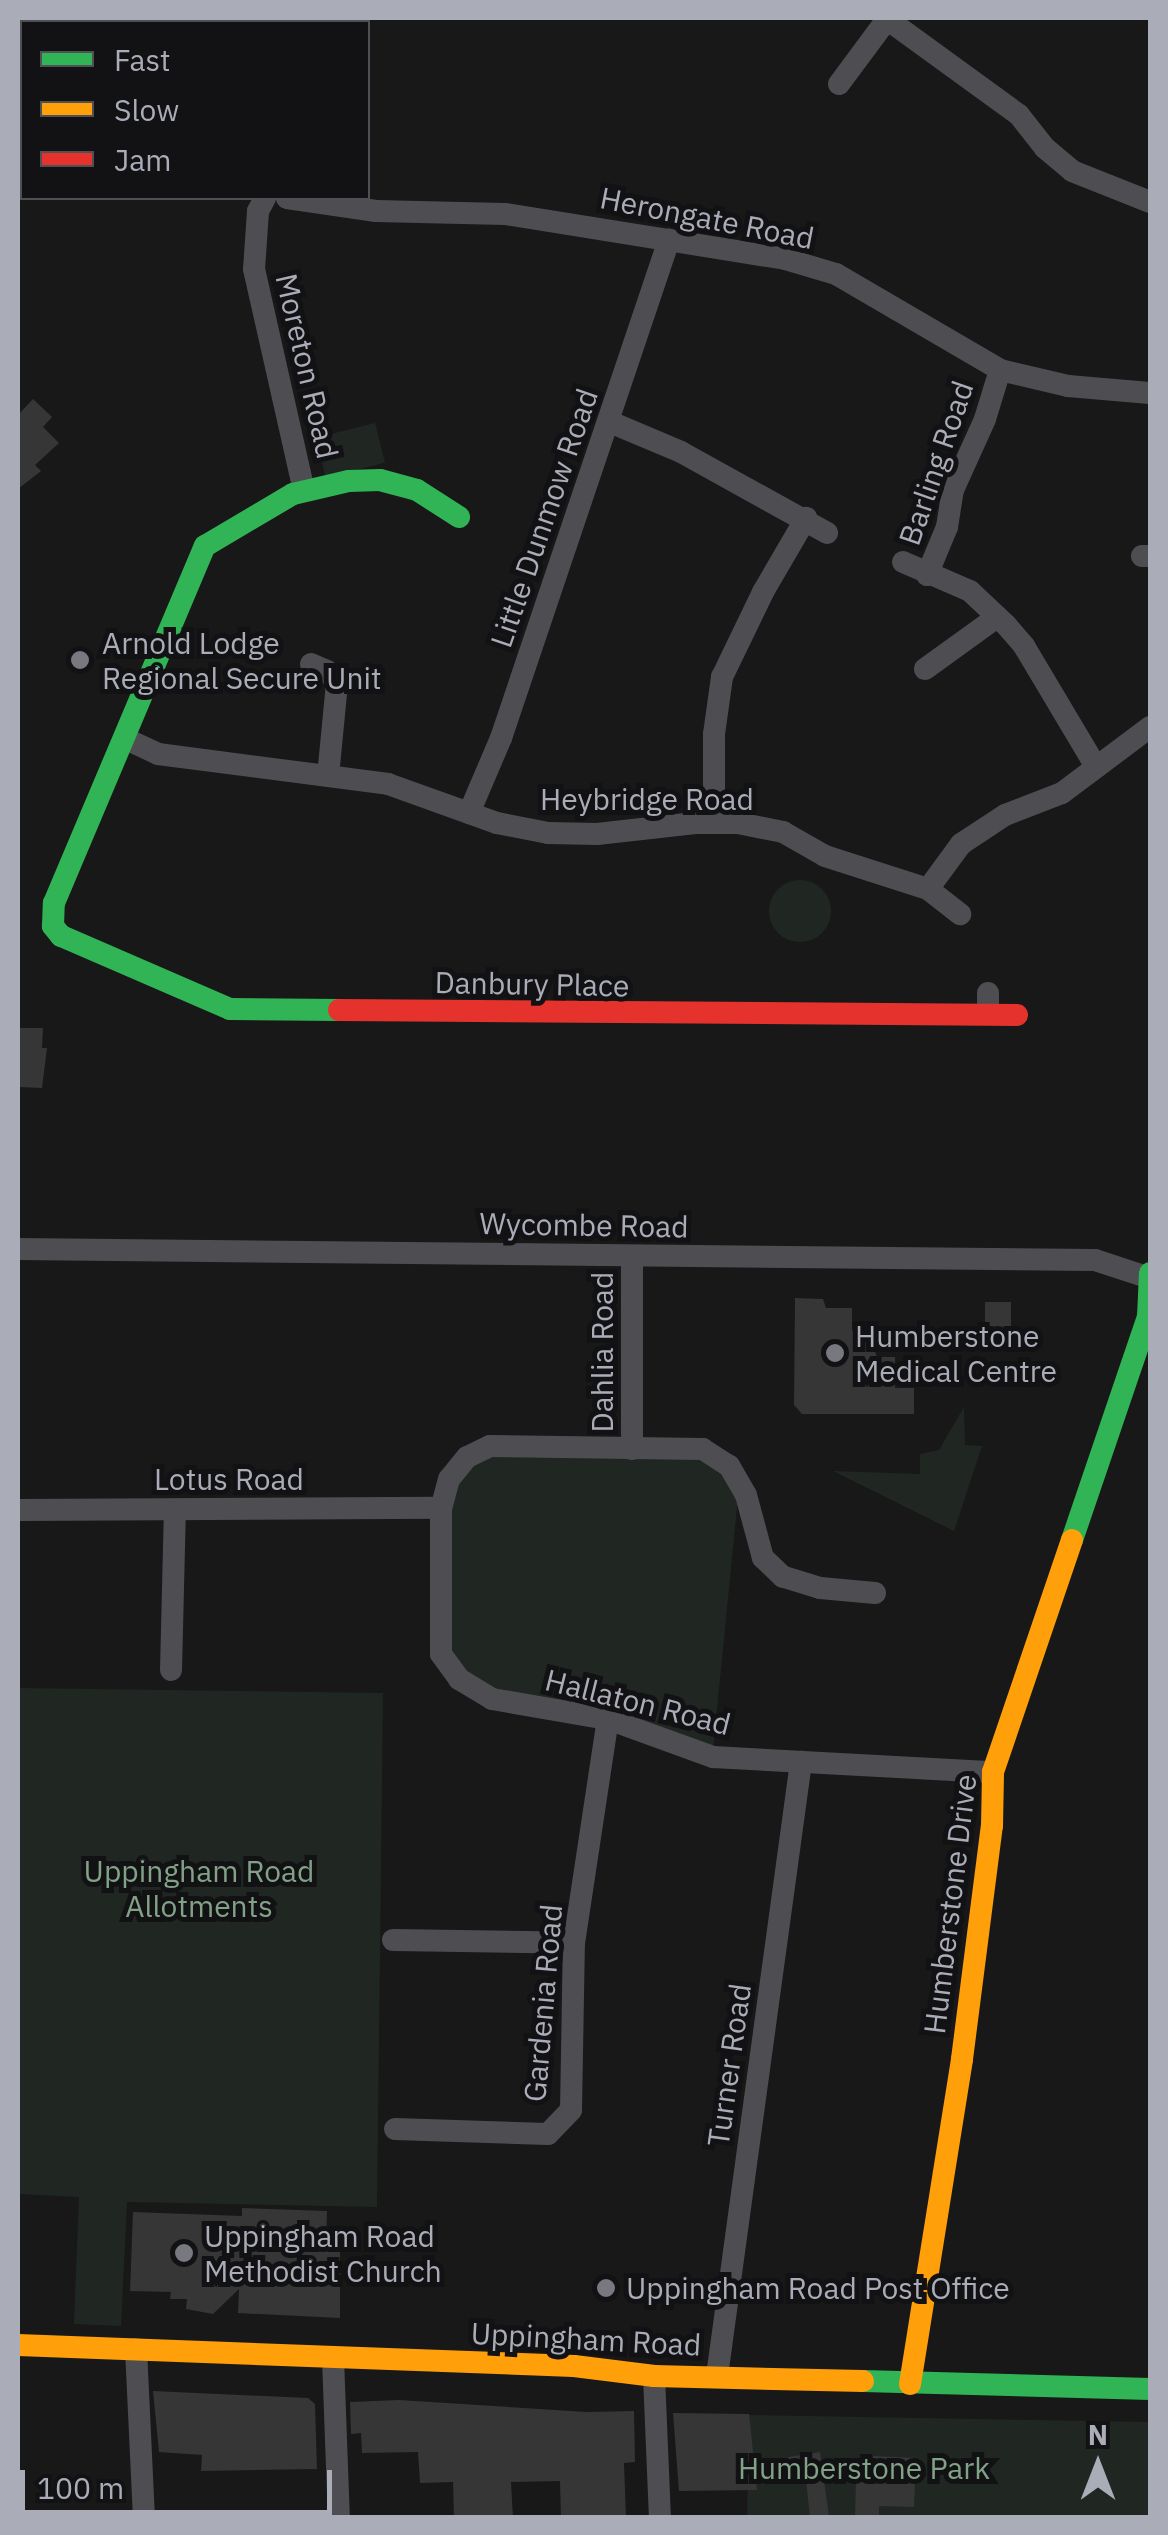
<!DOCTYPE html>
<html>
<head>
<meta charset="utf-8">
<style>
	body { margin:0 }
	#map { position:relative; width:1168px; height:2535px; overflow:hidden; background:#181818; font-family:"IBM Plex Sans",sans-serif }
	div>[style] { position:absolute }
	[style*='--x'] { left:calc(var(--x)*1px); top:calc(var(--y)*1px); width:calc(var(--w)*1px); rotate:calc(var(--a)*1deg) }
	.green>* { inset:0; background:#202722; transform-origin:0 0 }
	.round { border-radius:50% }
	.building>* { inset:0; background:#363637; transform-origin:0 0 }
	.street>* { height:22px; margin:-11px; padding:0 11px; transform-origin:11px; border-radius:11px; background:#4e4e52 }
	.fast>* { height:22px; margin:-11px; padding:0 11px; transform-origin:11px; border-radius:11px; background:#30b455 }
	.slow>* { height:22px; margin:-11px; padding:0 11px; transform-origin:11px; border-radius:11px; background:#ff9f0a }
	.jam>* { height:22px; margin:-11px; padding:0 11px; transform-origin:11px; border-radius:11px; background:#e5322d }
	.dots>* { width:28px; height:28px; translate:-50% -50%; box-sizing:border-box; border:5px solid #121214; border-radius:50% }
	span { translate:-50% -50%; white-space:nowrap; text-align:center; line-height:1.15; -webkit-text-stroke:10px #121214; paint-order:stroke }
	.street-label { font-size:30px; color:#aaacb8 }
	.poi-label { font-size:30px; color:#aaacb8 }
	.left { translate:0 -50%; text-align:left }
	.park-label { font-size:30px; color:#82a288 }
	.frame { position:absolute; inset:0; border:20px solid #aaacb8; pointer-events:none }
	.legend { position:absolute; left:20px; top:20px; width:350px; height:180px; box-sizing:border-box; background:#121214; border:2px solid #4f5056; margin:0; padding:12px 18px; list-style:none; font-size:30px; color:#aaacb8 }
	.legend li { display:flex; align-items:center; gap:20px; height:50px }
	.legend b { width:50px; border:2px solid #4f5056 }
	.north { position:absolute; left:1048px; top:2415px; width:100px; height:100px; -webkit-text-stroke:8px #121214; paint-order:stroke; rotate:0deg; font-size:28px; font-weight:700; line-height:40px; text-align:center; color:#aaacb8 }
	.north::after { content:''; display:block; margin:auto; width:35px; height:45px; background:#aaacb8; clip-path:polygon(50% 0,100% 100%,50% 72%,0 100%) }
	.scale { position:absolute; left:20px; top:2470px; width:312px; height:45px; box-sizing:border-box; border:5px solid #aaacb8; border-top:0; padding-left:12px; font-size:30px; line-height:35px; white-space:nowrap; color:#aaacb8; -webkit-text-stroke:8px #121214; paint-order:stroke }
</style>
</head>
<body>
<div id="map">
	<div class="green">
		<div style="left:375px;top:423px;width:41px;height:61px;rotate:76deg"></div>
		<div class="round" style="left:769px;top:880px;width:62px;height:62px"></div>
		<div style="clip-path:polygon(964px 1407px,965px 1445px,982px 1446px,954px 1531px,833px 1471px,920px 1474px,920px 1454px,939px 1450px)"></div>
		<div style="clip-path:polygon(492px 1453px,701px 1456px,723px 1470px,738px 1497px,713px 1749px,495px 1692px,462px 1674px,447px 1652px,447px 1510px,454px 1481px,471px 1461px)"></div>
		<div style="clip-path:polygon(18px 1688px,383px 1693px,377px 2207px,127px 2202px,121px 2326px,74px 2324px,79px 2197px,18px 2194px)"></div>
		<div style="left:749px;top:2415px;width:401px;height:103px;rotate:1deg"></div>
	</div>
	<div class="building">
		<div style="clip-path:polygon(33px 399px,52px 417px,43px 427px,59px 443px,35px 465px,41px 471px,18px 489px,18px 415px)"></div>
		<div style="clip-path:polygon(18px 1028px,43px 1028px,42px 1048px,47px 1048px,42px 1088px,18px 1087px)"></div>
		<div style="clip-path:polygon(795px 1298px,823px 1299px,826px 1308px,852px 1308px,852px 1330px,870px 1339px,877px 1357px,895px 1357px,895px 1388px,914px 1388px,914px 1414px,802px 1414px,794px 1405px)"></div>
		<div style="left:985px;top:1302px;width:26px;height:26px"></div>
		<div style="clip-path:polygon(242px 2208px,327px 2211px,326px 2242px,340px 2243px,340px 2318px,238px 2313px,239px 2289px,213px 2314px,186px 2309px,187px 2299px,170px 2299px,171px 2292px,130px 2291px,133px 2212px,242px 2216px)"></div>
		<div style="clip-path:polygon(153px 2391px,308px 2398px,315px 2404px,317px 2469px,201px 2471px,202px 2455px,159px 2452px)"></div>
		<div style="clip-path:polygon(399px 2400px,586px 2412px,634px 2411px,635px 2462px,624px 2463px,626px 2518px,561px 2518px,560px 2481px,511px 2482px,513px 2518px,454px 2518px,453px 2482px,420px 2483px,418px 2452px,362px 2453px,361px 2433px,351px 2434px,350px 2402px)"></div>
		<div style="clip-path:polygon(673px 2413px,749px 2414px,757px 2490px,679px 2491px)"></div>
		<div style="clip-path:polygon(820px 2452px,829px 2516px,810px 2516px,806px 2481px,791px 2483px,788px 2457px)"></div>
		<div style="clip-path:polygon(873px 2456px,916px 2458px,914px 2507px,879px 2506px,879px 2518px,855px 2517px,856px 2481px,872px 2482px)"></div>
	</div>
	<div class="street">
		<div style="--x:176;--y:18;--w:6;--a:45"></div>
		<div style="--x:887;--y:19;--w:163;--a:36"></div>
		<div style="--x:1019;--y:115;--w:42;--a:51.8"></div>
		<div style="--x:1045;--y:148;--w:35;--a:40"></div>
		<div style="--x:1072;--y:171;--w:84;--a:21.7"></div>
		<div style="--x:839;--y:84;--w:82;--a:-53.4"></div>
		<div style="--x:18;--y:133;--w:10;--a:66"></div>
		<div style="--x:265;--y:198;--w:15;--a:118"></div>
		<div style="--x:258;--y:211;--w:58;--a:93.9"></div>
		<div style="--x:254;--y:269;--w:227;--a:77.3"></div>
		<div style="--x:287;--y:198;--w:90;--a:8.3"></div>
		<div style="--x:376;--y:211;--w:129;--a:1.3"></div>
		<div style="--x:505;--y:214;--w:284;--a:9.1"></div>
		<div style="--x:785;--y:259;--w:53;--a:16.4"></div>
		<div style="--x:836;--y:274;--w:190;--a:30.3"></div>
		<div style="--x:1000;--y:370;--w:70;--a:13.2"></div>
		<div style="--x:1068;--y:386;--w:82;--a:4.9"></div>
		<div style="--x:610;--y:422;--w:77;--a:22.9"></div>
		<div style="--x:681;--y:452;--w:167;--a:29"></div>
		<div style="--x:1142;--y:556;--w:8;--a:0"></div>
		<div style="--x:903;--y:562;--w:73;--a:23.4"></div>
		<div style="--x:970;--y:591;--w:50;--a:43.4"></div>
		<div style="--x:1006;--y:625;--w:28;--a:49"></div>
		<div style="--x:1024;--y:646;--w:141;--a:59.2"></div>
		<div style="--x:927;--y:575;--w:52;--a:-67.4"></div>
		<div style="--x:947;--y:527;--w:37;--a:-81"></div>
		<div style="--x:953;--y:490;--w:78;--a:-65.7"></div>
		<div style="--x:985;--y:419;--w:51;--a:-73"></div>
		<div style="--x:311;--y:664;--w:17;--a:24"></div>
		<div style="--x:327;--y:671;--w:16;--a:50"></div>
		<div style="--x:337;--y:683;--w:93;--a:95.5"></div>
		<div style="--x:925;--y:669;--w:89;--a:-35.8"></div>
		<div style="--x:126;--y:739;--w:35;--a:25"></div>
		<div style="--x:158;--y:754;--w:232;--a:7.4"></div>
		<div style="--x:388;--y:784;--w:116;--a:19.7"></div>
		<div style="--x:497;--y:823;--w:52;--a:11.1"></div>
		<div style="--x:548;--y:833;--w:49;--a:1.2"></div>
		<div style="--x:597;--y:834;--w:99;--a:-6.4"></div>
		<div style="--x:695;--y:823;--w:43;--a:0"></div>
		<div style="--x:738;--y:823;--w:46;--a:11.3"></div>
		<div style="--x:783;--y:832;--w:48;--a:29.7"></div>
		<div style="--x:825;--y:856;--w:108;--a:17.8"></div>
		<div style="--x:928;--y:889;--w:41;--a:38"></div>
		<div style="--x:469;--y:813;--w:82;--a:-66.9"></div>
		<div style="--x:501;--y:738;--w:526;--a:-71.36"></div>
		<div style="--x:714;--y:823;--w:89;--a:-90"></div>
		<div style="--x:714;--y:734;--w:58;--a:-82"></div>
		<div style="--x:722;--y:677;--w:94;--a:-64.2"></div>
		<div style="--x:763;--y:592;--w:86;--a:-59.8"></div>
		<div style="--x:928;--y:889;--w:56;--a:-53.7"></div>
		<div style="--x:961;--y:844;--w:53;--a:-33.4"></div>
		<div style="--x:1005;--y:815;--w:61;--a:-21.1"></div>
		<div style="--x:1062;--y:793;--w:110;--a:-36.9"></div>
		<div style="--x:988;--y:993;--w:20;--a:90"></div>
		<div style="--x:18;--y:1249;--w:1077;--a:0.59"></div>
		<div style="--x:1095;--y:1260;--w:55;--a:18.1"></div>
		<div style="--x:632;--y:1256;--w:193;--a:90"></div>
		<div style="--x:18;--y:1510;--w:423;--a:-0.3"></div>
		<div style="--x:875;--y:1593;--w:55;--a:-174.8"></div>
		<div style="--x:820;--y:1588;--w:39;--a:-163"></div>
		<div style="--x:783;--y:1577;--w:28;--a:-136"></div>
		<div style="--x:763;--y:1558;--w:65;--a:-105.1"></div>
		<div style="--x:746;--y:1495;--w:34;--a:-120"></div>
		<div style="--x:729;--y:1466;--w:31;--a:-147"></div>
		<div style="--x:703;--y:1449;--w:213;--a:-179.2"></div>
		<div style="--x:490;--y:1446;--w:25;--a:154"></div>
		<div style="--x:467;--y:1457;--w:28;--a:129"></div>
		<div style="--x:449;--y:1479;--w:30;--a:105"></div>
		<div style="--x:441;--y:1508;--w:146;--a:90"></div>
		<div style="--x:441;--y:1654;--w:31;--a:54"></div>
		<div style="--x:459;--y:1679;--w:39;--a:31"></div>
		<div style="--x:492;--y:1699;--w:118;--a:9.8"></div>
		<div style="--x:608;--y:1719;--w:112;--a:19.9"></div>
		<div style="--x:713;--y:1757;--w:280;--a:3.1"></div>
		<div style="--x:171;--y:1670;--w:160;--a:-88.6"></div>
		<div style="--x:393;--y:1940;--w:181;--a:0.9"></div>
		<div style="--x:395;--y:2129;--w:153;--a:1.9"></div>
		<div style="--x:548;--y:2134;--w:33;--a:-46"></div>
		<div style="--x:571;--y:2110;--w:167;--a:-89"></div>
		<div style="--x:574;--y:1943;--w:227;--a:-81.4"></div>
		<div style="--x:136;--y:2349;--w:169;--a:87.3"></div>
		<div style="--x:333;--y:2358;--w:160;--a:87.9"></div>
		<div style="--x:654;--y:2376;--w:142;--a:87.6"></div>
		<div style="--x:717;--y:2376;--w:620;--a:-82.21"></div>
	</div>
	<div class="fast">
		<div style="--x:339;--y:1010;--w:109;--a:-179.5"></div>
		<div style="--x:230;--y:1009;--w:184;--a:-156.6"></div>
		<div style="--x:61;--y:936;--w:13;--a:-129"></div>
		<div style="--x:53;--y:926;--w:23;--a:-88"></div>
		<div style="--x:54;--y:903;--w:388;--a:-67.1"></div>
		<div style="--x:205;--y:546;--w:102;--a:-30.6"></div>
		<div style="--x:293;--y:494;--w:57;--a:-13.1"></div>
		<div style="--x:349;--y:481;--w:31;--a:-2"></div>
		<div style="--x:380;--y:480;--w:38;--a:15"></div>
		<div style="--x:417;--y:490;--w:50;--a:32.7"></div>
		<div style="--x:1072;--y:1540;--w:236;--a:-71.2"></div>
		<div style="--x:1148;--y:1317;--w:44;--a:-87.4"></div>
		<div style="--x:863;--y:2381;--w:287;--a:1.6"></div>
	</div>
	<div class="slow">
		<div style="--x:18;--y:2345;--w:556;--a:2.16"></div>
		<div style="--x:574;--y:2366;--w:81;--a:7.1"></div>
		<div style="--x:654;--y:2376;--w:209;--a:1.4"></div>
		<div style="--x:910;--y:2384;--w:329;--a:-80.9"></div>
		<div style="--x:962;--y:2059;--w:235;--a:-82.7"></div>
		<div style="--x:992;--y:1826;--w:54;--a:-88.9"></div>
		<div style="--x:993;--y:1772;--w:245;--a:-71.2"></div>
	</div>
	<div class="jam">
		<div style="--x:339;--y:1010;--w:678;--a:0.42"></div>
	</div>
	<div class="dots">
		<div style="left:80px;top:660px;background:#777880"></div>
		<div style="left:835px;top:1353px;background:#777880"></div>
		<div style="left:184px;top:2253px;background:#777880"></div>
		<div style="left:606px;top:2288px;background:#777880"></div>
	</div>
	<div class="street-label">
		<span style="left:707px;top:218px;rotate:11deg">Herongate Road</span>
		<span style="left:307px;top:366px;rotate:77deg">Moreton Road</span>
		<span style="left:936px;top:463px;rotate:-71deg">Barling Road</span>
		<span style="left:544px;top:518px;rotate:-71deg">Little Dunmow Road</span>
		<span style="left:647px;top:799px">Heybridge Road</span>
		<span style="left:532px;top:984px;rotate:1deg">Danbury Place</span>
		<span style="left:584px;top:1225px;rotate:1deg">Wycombe Road</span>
		<span style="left:602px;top:1352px;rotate:-90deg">Dahlia Road</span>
		<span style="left:229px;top:1479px">Lotus Road</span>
		<span style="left:638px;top:1702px;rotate:14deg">Hallaton Road</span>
		<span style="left:950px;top:1904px;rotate:-83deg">Humberstone Drive</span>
		<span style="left:543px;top:2003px;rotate:-85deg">Gardenia Road</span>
		<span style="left:729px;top:2065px;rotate:-82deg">Turner Road</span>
		<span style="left:586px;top:2339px;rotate:3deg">Uppingham Road</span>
	</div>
	<div class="poi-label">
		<span class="left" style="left:102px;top:660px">Arnold Lodge<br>Regional Secure Unit</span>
		<span class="left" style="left:855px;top:1353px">Humberstone<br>Medical Centre</span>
		<span class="left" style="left:204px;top:2253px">Uppingham Road<br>Methodist Church</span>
		<span class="left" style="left:626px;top:2288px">Uppingham Road Post Office</span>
	</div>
	<div class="park-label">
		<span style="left:199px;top:1888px">Uppingham Road<br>Allotments</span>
		<span style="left:864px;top:2468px">Humberstone Park</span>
	</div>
	<div class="frame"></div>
	<ul class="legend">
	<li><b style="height:12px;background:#30b455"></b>Fast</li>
	<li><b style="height:12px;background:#ff9f0a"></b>Slow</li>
	<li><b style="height:12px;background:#e5322d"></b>Jam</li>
	</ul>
	<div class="north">N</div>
	<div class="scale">100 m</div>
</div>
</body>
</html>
